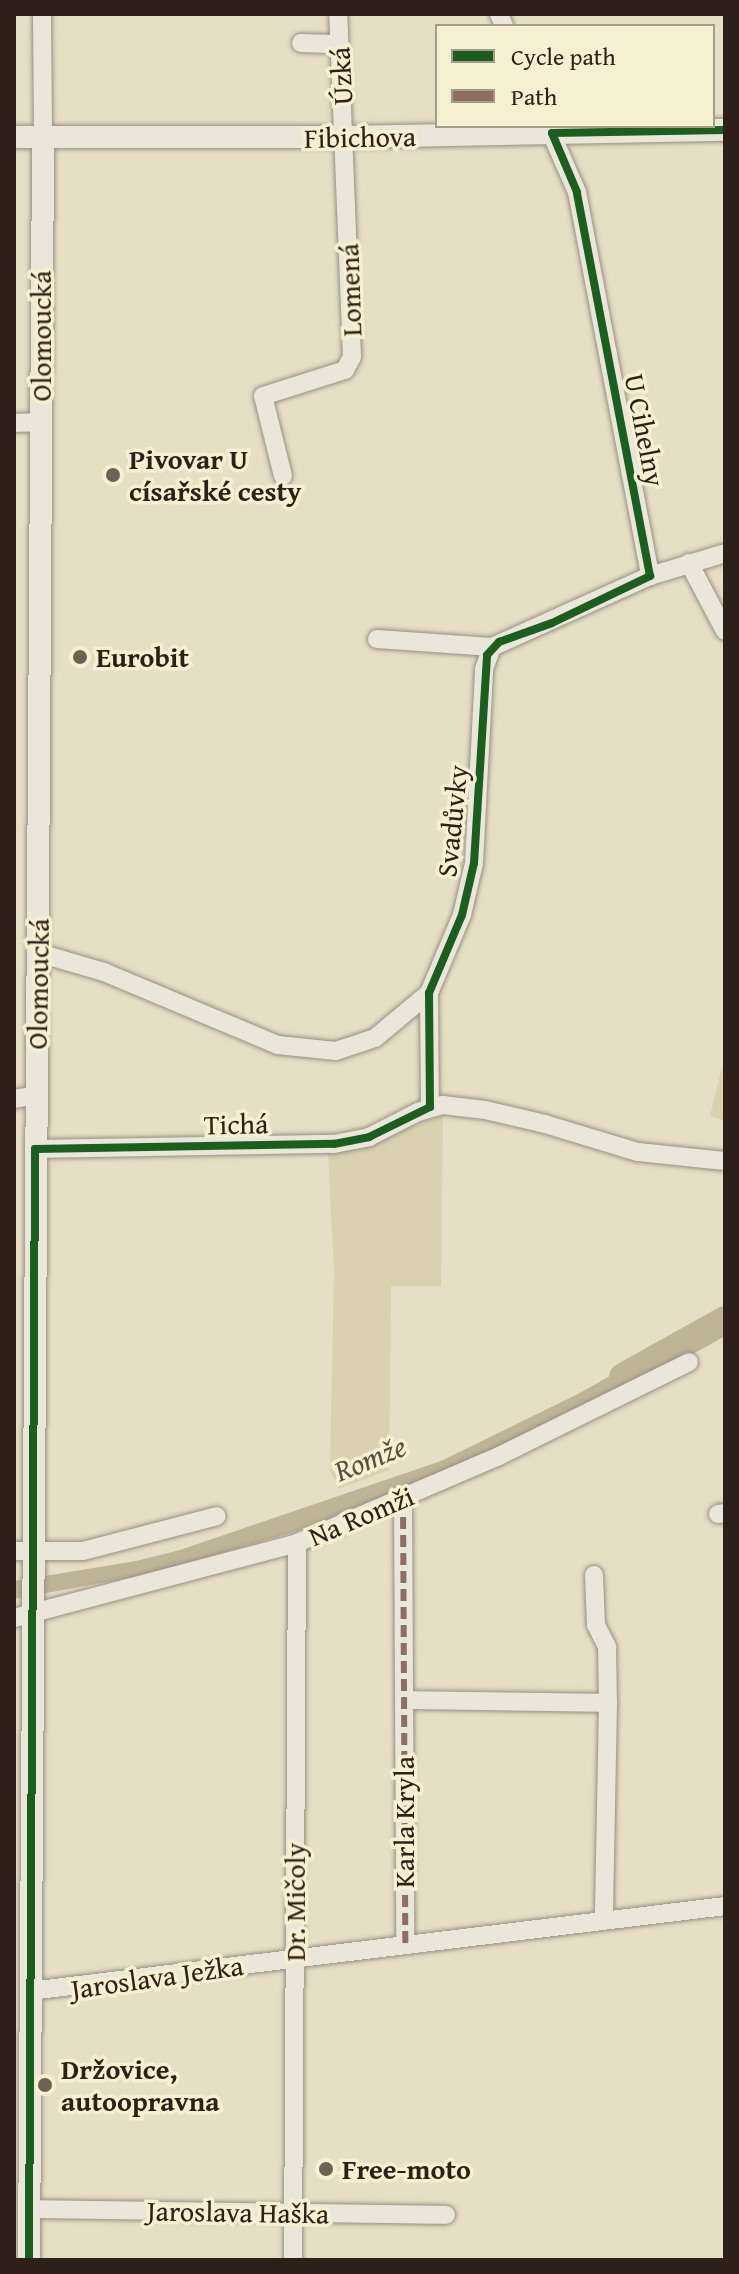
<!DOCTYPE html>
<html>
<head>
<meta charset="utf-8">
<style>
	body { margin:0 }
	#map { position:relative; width:739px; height:2274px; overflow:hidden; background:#e6dec5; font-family:"Gentium Book Plus",serif }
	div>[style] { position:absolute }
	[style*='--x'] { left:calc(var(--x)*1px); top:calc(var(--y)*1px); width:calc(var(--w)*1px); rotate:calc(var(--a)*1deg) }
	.green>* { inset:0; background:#dbd0af }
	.water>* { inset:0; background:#c0b496 }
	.river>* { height:28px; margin:-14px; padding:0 14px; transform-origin:14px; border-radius:14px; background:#c0b496 }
	.roads { filter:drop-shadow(0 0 2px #969082) drop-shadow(0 0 2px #969082) }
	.minor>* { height:18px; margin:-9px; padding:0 9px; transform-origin:9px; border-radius:9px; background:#eae6d9 }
	.tertiary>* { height:22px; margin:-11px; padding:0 11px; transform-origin:11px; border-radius:11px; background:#eae6d9 }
	.quiet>* { height:6px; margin-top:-3px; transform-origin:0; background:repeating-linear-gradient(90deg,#8d6e63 0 12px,transparent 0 18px) }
	.cycleway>* { height:8px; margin:-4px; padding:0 4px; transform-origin:4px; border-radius:4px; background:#1b5e20 }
	.dots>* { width:22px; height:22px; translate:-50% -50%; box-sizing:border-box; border:4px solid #f7efd1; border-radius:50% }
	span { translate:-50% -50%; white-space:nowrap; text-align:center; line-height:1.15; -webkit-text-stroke:7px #f7efd1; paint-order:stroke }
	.street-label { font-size:28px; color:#2e1f19 }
	.poi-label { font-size:28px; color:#2e1f19; font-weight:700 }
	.left { translate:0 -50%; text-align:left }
	.water-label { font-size:30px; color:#5c4d3e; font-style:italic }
	.frame { position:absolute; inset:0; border:16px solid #2e1f19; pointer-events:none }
	.legend { position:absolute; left:435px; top:24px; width:280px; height:104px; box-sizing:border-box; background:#f7efd1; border:2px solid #a79c87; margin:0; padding:10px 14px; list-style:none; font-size:24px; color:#2e1f19 }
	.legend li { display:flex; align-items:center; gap:16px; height:40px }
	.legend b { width:40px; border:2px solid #a79c87 }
</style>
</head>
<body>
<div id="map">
	<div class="green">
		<div style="clip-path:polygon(725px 1055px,725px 1121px,710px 1116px)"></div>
		<div style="clip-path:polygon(443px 1115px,441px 1286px,391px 1286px,389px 1470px,338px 1489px,330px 1470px,334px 1271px,328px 1152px,359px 1149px)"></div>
	</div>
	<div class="water">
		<div style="clip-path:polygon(651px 1353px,660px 1367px,456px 1468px,297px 1531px,150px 1574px,14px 1599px,14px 1581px,136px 1561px,180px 1550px,441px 1461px,578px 1394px)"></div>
	</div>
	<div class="river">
		<div style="--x:623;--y:1377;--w:117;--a:-29.2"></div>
	</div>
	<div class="roads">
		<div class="minor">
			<div style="--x:42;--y:14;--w:126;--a:89.5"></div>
			<div style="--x:499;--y:14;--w:13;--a:67"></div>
			<div style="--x:301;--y:43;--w:38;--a:2"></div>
			<div style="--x:548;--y:126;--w:72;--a:66.3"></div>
			<div style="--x:577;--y:192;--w:391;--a:79.2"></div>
			<div style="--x:14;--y:423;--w:27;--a:-2"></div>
			<div style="--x:283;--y:476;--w:82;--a:-104"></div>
			<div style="--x:263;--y:396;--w:86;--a:-17.6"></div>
			<div style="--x:345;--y:370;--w:15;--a:-62"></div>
			<div style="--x:352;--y:357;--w:343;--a:-92.3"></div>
			<div style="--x:689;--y:563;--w:77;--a:62.1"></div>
			<div style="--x:377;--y:639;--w:115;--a:4"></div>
			<div style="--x:492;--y:647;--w:173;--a:-24.2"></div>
			<div style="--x:650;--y:576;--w:78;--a:-17"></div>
			<div style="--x:39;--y:953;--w:68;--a:16.3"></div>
			<div style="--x:104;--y:972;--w:189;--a:22.8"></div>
			<div style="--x:278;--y:1045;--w:58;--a:5.9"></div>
			<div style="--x:336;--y:1051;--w:41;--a:-18.4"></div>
			<div style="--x:375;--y:1038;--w:70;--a:-39.8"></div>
			<div style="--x:429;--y:993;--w:85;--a:-67.1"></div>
			<div style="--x:462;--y:915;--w:53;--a:-77"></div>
			<div style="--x:474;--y:863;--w:194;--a:-87"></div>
			<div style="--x:484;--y:669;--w:23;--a:-70"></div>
			<div style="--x:429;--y:993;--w:114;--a:89.5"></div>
			<div style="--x:14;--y:1099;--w:23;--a:-10"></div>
			<div style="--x:35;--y:1149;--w:299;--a:-1"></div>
			<div style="--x:334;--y:1144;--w:36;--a:-11"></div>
			<div style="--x:369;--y:1137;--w:55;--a:-27"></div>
			<div style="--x:418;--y:1112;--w:26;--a:-16"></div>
			<div style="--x:443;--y:1105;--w:42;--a:6.8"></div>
			<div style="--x:485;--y:1110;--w:62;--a:13.1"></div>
			<div style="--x:545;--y:1124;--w:97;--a:16.8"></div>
			<div style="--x:638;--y:1152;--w:87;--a:5.9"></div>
			<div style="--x:403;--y:1499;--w:445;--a:89.7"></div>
			<div style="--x:718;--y:1514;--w:7;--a:-8"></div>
			<div style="--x:14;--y:1551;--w:69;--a:0"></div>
			<div style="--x:83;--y:1551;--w:138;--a:-14.6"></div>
			<div style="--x:594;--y:1575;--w:50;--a:87.7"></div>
			<div style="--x:596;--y:1625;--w:25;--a:63"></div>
			<div style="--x:607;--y:1647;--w:56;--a:89"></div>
			<div style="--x:14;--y:1618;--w:293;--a:-14.8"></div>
			<div style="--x:297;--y:1543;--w:218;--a:-23.3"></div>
			<div style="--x:497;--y:1457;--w:214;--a:-26.3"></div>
			<div style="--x:404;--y:1700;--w:204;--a:0.8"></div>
			<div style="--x:608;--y:1703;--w:217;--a:91.1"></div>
			<div style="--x:30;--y:1991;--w:700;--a:-6.97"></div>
			<div style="--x:29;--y:2209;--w:417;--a:0.8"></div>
			<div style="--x:293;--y:2260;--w:717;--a:-89.68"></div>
		</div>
		<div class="tertiary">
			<div style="--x:14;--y:137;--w:331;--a:0"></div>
			<div style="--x:345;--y:137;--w:380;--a:-1.1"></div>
			<div style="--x:29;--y:2260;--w:2120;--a:-89.62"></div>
		</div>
	</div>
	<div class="quiet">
		<div style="--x:403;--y:1499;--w:445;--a:89.7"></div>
	</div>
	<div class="cycleway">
		<div style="--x:29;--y:2260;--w:1111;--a:-89.69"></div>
		<div style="--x:35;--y:1149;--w:299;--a:-1"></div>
		<div style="--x:334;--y:1144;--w:36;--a:-11"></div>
		<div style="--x:369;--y:1137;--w:68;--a:-26.2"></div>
		<div style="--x:430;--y:1107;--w:114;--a:-90.5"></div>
		<div style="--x:429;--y:993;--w:85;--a:-67.1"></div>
		<div style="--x:462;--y:915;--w:53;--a:-77"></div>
		<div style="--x:474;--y:863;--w:208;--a:-86.4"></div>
		<div style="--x:487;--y:655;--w:18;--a:-47"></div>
		<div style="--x:499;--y:642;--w:56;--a:-19.7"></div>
		<div style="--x:552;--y:623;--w:109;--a:-25.6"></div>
		<div style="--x:650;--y:576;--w:391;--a:-100.8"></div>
		<div style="--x:577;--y:192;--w:64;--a:-113"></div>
		<div style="--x:552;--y:133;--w:173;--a:-1"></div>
	</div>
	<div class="dots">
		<div style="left:113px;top:475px;background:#6e6255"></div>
		<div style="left:80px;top:657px;background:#6e6255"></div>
		<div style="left:45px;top:2085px;background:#6e6255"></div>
		<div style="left:326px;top:2169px;background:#6e6255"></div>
	</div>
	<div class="street-label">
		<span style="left:341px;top:76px;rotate:-93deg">Úzká</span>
		<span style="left:360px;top:137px;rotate:-1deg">Fibichova</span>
		<span style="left:350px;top:290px;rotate:-92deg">Lomená</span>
		<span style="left:41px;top:336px;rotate:-90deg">Olomoucká</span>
		<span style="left:645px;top:430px;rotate:79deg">U Cihelny</span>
		<span style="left:452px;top:821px;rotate:-84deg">Svadůvky</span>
		<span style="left:38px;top:984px;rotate:-89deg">Olomoucká</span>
		<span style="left:236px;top:1124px;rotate:-1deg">Tichá</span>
		<span style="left:361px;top:1516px;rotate:-23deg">Na Romži</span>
		<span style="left:404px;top:1822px;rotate:-90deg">Karla Kryla</span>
		<span style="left:295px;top:1902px;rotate:-90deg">Dr. Mičoly</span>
		<span style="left:157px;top:1977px;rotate:-8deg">Jaroslava Ježka</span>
		<span style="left:238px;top:2212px;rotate:1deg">Jaroslava Haška</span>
	</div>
	<div class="poi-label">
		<span class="left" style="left:129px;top:475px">Pivovar U<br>císařské cesty</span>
		<span class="left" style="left:96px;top:657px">Eurobit</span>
		<span class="left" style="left:61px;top:2085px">Držovice,<br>autoopravna</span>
		<span class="left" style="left:342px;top:2169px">Free-moto</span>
	</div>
	<div class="water-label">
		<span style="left:370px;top:1458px;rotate:-22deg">Romže</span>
	</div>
	<div class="frame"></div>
	<ul class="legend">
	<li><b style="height:10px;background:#1b5e20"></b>Cycle path</li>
	<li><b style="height:10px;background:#8d6e63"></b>Path</li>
	</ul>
</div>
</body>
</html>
